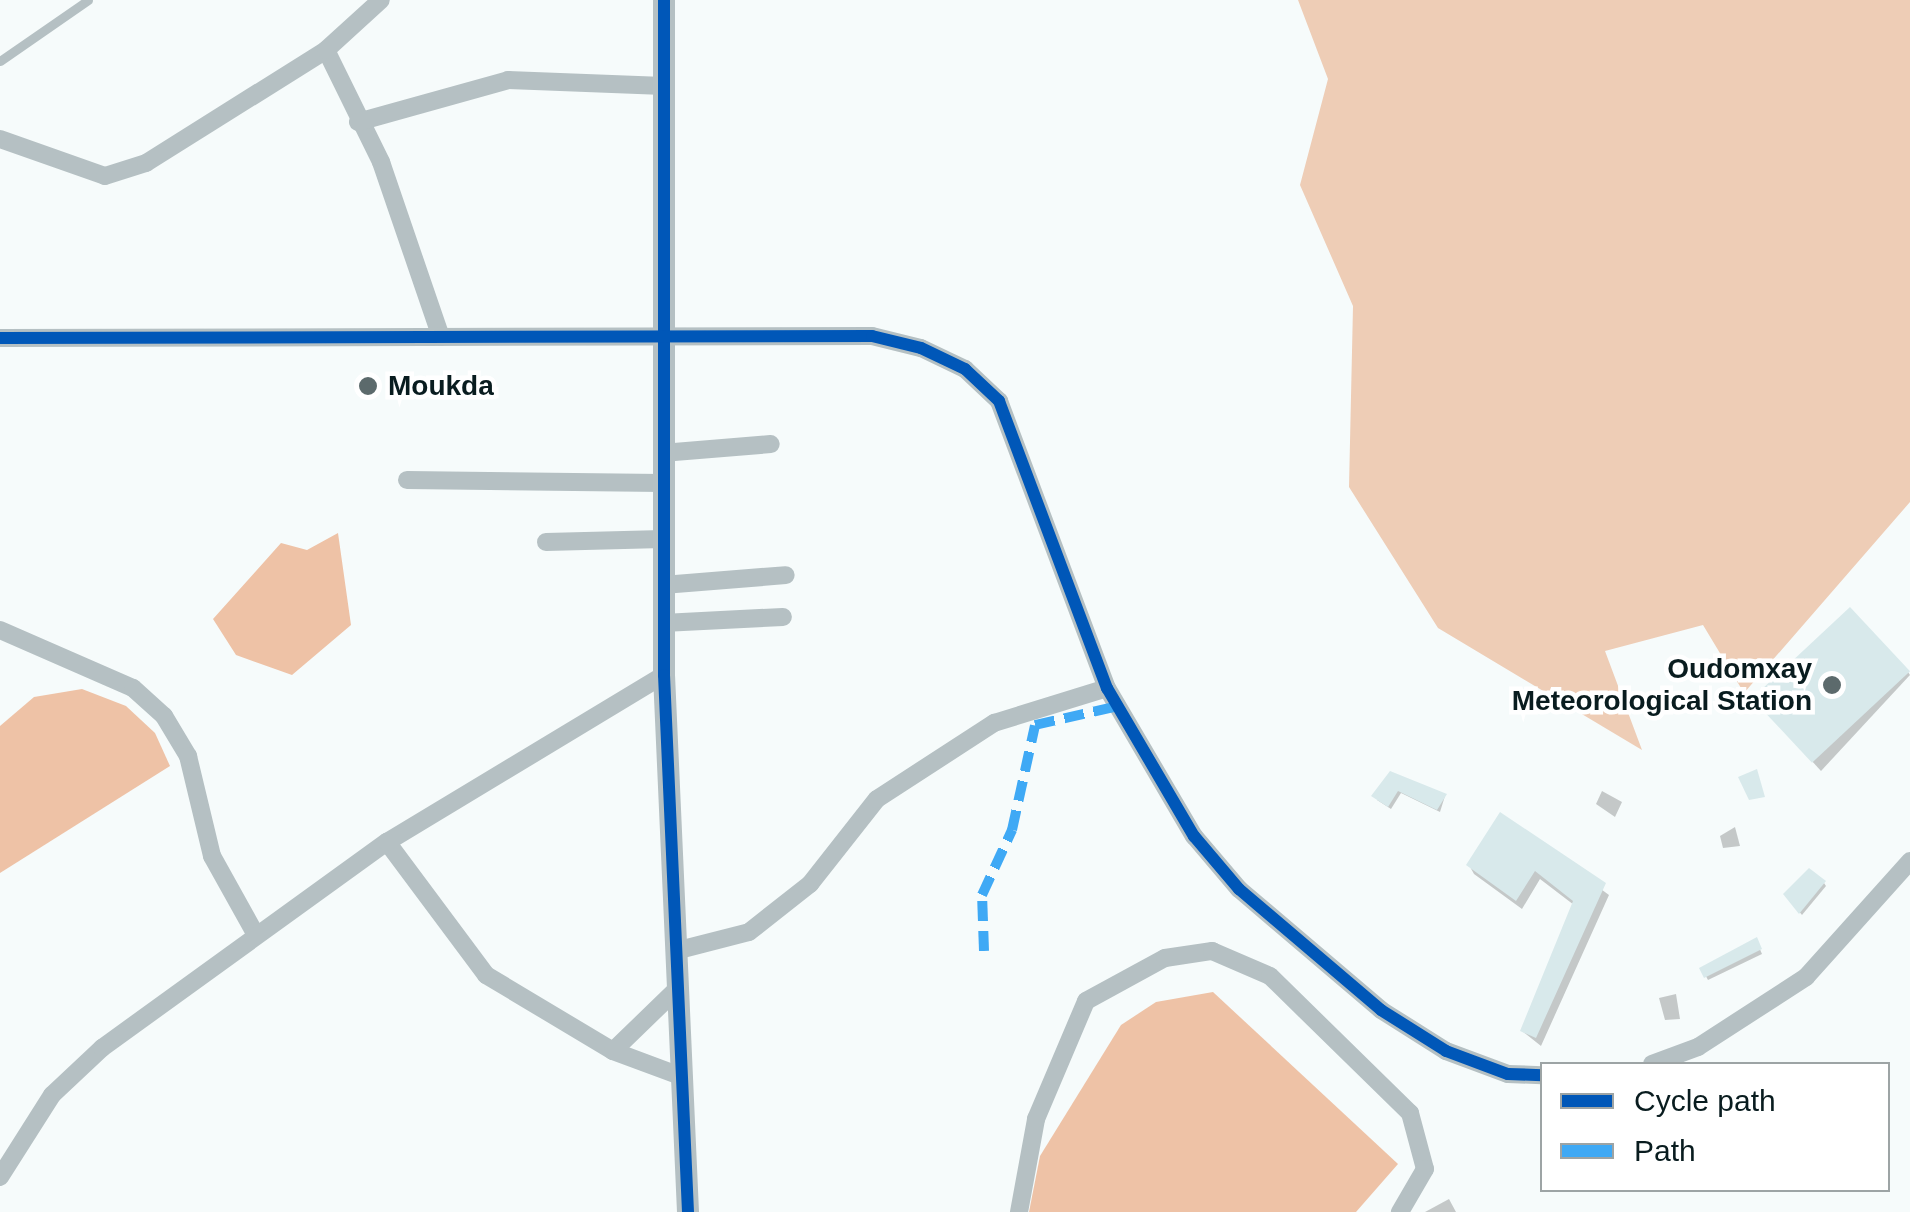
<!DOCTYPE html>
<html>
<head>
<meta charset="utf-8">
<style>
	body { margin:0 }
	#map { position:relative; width:1910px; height:1212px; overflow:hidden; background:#f6fbfb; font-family:Arial,sans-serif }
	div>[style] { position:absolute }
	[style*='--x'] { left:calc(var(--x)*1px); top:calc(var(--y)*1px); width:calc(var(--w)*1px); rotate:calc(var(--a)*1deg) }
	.forest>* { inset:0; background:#eecdb6 }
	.water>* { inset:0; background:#eec2a6 }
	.shadow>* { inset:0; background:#0003 }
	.building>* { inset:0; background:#d8e9eb; transform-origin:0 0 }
	.service>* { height:9px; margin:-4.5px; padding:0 4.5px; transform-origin:4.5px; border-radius:4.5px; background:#b5c0c3 }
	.minor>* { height:18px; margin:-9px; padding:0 9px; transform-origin:9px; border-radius:9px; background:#b5c0c3 }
	.tertiary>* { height:22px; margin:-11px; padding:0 11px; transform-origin:11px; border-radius:11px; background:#b5c0c3 }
	.quiet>* { height:10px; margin-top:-5px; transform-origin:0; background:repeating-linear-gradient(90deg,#3fa9f5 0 20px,transparent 0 30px) }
	.cycleway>* { height:12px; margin:-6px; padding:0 6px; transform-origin:6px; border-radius:6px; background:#0057b8 }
	.dots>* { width:28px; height:28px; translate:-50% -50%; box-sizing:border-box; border:5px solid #fff; border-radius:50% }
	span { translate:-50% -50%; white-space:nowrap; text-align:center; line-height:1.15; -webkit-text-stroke:9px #fff; paint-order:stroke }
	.poi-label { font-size:28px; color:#091c1f; font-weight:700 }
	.left { translate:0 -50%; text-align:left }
	.right { translate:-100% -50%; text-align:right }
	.legend { position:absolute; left:1540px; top:1062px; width:350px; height:130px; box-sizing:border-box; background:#fff; border:2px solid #9da4a5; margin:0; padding:12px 18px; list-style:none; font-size:30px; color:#091c1f }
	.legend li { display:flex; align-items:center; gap:20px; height:50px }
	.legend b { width:50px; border:2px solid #9da4a5 }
</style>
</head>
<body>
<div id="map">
	<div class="forest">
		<div style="clip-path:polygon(1298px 0,1910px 0,1910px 502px,1744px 693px,1703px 625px,1605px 651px,1642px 750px,1438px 628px,1349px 487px,1353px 306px,1300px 185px,1328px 79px)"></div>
	</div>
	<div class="water">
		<div style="clip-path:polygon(338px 533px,351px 625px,292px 675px,236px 655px,213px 619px,281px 543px,307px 550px)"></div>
		<div style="clip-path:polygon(82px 689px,126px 706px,155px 733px,170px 766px,0 873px,0 726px,34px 697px)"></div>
		<div style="clip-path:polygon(1213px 992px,1398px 1164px,1356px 1212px,1029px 1212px,1040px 1156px,1121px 1025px,1156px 1002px)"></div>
	</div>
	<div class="shadow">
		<div style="clip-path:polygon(1910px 675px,1821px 771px,1757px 701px,1908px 672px)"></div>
		<div style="clip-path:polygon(1391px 774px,1445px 796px,1440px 812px,1401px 793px,1391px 809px,1377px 800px)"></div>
		<div style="clip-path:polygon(1602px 791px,1622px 802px,1615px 817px,1596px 804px)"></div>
		<div style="clip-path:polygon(1500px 815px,1609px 895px,1541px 1046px,1522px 1031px,1574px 905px,1540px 879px,1522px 909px,1474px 874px,1469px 865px)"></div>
		<div style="clip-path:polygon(1735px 827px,1740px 846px,1723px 848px,1720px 836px)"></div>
		<div style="clip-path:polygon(1824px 883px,1826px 886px,1802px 915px,1788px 898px)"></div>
		<div style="clip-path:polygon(1756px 940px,1762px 954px,1708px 980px,1702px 969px)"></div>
		<div style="clip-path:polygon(1676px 994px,1680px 1019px,1665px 1020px,1659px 998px)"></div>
		<div style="clip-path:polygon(1449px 1199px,1456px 1212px,1425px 1212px)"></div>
	</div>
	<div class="building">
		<div style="left:1850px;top:607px;width:88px;height:134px;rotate:47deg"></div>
		<div style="clip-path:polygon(1757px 769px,1765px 797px,1749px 800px,1738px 777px)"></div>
		<div style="clip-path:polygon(1390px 771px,1447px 794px,1437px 810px,1398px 791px,1388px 807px,1371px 796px)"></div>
		<div style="clip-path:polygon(1500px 812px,1606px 883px,1536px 1038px,1520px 1031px,1573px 901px,1535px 871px,1516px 901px,1466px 865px)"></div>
		<div style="clip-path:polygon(1809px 868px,1826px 881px,1799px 914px,1783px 894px)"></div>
		<div style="clip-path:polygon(1757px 937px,1762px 949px,1704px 978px,1699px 968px)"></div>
	</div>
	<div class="service">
		<div style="--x:0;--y:61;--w:107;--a:-34.7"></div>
	</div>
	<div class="minor">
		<div style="--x:326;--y:50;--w:125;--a:63.8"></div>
		<div style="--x:381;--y:162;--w:185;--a:71.1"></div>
		<div style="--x:358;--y:122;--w:156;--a:-15.6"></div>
		<div style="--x:508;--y:80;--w:156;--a:2.2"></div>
		<div style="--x:0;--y:139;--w:111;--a:19.4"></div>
		<div style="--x:105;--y:176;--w:43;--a:-17.6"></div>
		<div style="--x:146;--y:163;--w:213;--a:-32.1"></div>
		<div style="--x:326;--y:50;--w:74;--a:-42.3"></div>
		<div style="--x:0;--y:338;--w:872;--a:-0.13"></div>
		<div style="--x:872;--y:336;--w:50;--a:13.8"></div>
		<div style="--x:921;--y:348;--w:49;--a:25.5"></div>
		<div style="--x:965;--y:369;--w:47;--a:43.3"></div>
		<div style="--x:999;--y:401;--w:307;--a:69.4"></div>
		<div style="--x:1107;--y:688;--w:172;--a:59.6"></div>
		<div style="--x:1194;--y:836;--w:70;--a:49.7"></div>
		<div style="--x:1239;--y:889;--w:187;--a:40.4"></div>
		<div style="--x:1381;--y:1010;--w:77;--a:32.2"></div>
		<div style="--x:1446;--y:1051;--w:66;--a:20.4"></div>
		<div style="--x:1508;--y:1074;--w:34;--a:2"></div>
		<div style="--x:662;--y:453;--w:109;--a:-4.7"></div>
		<div style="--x:407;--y:480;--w:255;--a:0.7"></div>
		<div style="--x:546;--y:542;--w:117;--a:-1.5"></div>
		<div style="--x:663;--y:585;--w:123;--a:-4.6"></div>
		<div style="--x:663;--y:623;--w:120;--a:-2.9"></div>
		<div style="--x:0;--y:630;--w:145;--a:23.6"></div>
		<div style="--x:133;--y:688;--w:42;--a:42.1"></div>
		<div style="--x:164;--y:716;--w:47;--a:59"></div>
		<div style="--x:188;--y:756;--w:103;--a:76.5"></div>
		<div style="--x:212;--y:856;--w:90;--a:60.9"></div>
		<div style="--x:387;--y:842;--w:166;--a:53.3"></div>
		<div style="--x:486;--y:975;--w:148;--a:30.9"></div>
		<div style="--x:613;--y:1051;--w:75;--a:20.4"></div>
		<div style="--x:679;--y:950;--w:72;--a:-14.4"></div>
		<div style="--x:749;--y:932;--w:78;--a:-38.2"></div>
		<div style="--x:810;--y:884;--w:108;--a:-51.8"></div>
		<div style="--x:877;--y:799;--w:140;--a:-33"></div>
		<div style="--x:994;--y:723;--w:118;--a:-17.2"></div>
		<div style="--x:613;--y:1051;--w:92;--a:-44.1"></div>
		<div style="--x:1652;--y:1064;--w:49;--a:-20.3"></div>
		<div style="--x:1698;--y:1047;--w:129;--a:-32.9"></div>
		<div style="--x:1806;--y:977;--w:156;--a:-48.1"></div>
		<div style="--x:0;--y:1177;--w:97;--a:-57.6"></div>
		<div style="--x:52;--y:1095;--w:69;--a:-43.2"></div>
		<div style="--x:102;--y:1048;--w:352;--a:-35.9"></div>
		<div style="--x:387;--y:842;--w:323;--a:-31.1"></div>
		<div style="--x:1019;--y:1212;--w:95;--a:-79.6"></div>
		<div style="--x:1036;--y:1119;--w:128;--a:-67"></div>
		<div style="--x:1086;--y:1001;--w:90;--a:-28.6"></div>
		<div style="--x:1165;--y:958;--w:48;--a:-8.5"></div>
		<div style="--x:1212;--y:951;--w:63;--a:23.3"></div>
		<div style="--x:1270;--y:976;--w:196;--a:44.4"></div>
		<div style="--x:1410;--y:1113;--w:58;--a:75"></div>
		<div style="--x:1425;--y:1169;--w:50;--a:120.2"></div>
	</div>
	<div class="tertiary">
		<div style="--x:664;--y:0;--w:675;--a:90"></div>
		<div style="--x:664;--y:675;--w:538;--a:87.44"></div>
	</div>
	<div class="quiet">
		<div style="--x:984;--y:951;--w:56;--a:-92"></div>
		<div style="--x:982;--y:895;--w:72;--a:-65.2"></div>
		<div style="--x:1012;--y:830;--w:107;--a:-77.6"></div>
		<div style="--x:1035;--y:725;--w:85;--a:-12.9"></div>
	</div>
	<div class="cycleway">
		<div style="--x:664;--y:0;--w:675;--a:90"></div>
		<div style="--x:664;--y:675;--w:538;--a:87.44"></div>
		<div style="--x:0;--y:338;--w:872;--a:-0.13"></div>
		<div style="--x:872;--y:336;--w:50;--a:13.8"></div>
		<div style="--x:921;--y:348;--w:49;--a:25.5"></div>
		<div style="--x:965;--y:369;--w:47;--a:43.3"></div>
		<div style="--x:999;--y:401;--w:307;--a:69.4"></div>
		<div style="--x:1107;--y:688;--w:172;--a:59.6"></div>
		<div style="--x:1194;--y:836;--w:70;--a:49.7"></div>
		<div style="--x:1239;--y:889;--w:187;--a:40.4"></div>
		<div style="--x:1381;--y:1010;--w:77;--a:32.2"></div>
		<div style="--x:1446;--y:1051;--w:66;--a:20.4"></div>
		<div style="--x:1508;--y:1074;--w:34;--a:2"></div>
	</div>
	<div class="dots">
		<div style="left:368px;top:386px;background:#5c6a6c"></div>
		<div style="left:1832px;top:685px;background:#5c6a6c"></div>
	</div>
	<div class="poi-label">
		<span class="left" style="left:388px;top:386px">Moukda</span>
		<span class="right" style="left:1812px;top:685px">Oudomxay<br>Meteorological Station</span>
	</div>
	<ul class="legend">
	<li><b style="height:12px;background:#0057b8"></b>Cycle path</li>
	<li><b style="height:12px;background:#3fa9f5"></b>Path</li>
	</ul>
</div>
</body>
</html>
